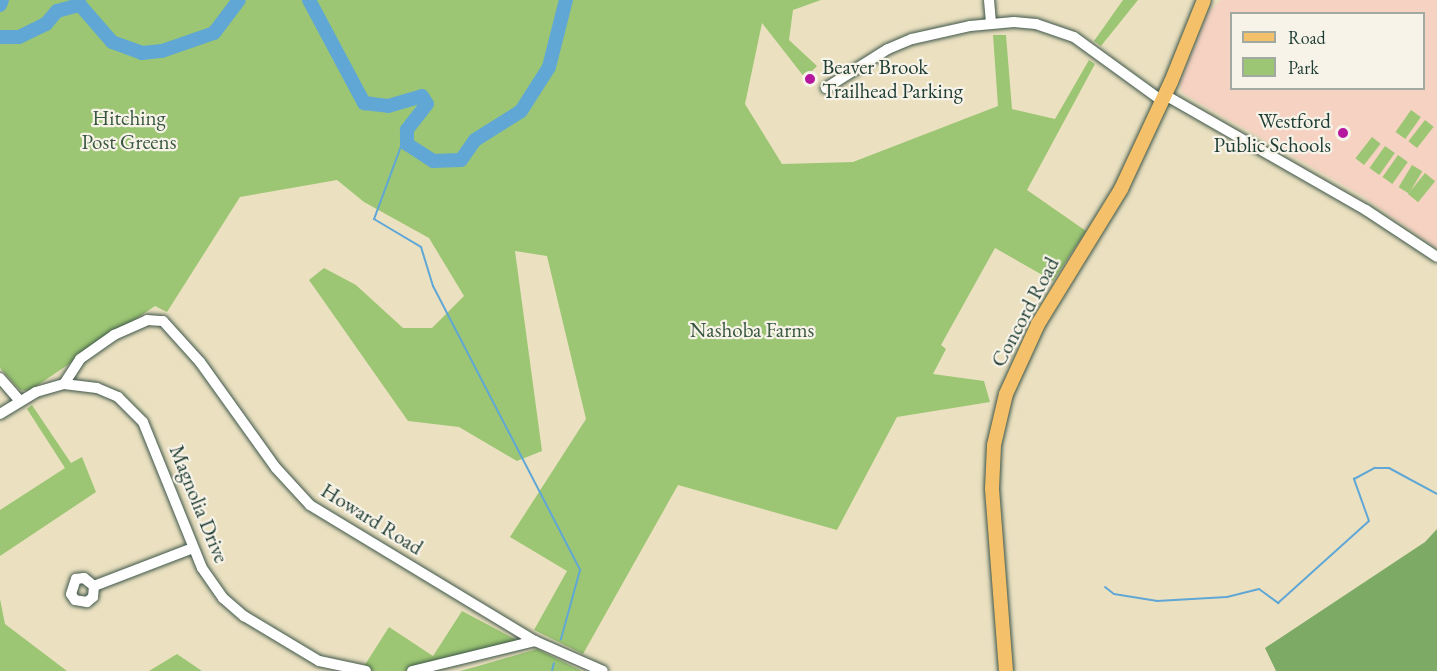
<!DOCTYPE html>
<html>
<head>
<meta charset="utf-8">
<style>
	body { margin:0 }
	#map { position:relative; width:1437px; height:671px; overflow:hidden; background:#ebe1c1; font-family:"EB Garamond",serif }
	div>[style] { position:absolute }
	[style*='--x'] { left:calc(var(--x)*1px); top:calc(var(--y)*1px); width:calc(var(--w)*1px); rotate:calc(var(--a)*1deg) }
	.built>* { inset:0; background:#f5d2c2 }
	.green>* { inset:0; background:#9cc673; transform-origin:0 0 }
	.forest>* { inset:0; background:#7dab65 }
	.stream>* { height:2px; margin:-1px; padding:0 1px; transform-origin:1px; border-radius:1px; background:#60a7d6 }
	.river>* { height:14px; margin:-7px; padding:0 7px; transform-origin:7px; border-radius:7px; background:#60a7d6 }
	.roads { filter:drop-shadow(0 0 2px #3e5649) drop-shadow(0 0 2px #3e5649) }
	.minor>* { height:10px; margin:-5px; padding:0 5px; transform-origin:5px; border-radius:5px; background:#fff }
	.major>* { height:14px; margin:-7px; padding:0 7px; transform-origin:7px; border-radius:7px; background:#f4c16a }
	.dots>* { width:16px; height:16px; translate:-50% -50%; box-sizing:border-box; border:3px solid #f7f3e8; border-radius:50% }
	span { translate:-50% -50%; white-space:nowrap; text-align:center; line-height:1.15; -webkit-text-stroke:4.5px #f7f3e8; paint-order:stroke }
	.poi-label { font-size:21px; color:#1f3d34 }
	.left { translate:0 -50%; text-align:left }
	.right { translate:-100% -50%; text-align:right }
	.park-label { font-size:21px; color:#385841 }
	.street-label { font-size:21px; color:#1f3d34 }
	.legend { position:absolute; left:1230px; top:12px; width:195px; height:78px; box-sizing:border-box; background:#f7f3e8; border:2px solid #a1aaa0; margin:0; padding:8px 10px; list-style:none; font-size:18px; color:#1f3d34 }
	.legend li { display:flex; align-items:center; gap:12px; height:30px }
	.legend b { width:30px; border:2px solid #a1aaa0 }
</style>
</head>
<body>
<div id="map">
	<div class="built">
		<div style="clip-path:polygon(evenodd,1221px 0,1437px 0,1437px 248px,1361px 195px,1182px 93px,1180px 83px,1209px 11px,1221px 0,1232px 14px,1424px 14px,1424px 88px,1232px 88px,1232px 14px)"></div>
	</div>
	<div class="green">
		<div style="clip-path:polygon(0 0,821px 0,793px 10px,789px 40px,817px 66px,805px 78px,762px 23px,745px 104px,782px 164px,853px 162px,998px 106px,993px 35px,1006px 35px,1012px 109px,1055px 119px,1089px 60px,1095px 64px,1027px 190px,1086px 231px,1053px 281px,995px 248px,941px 345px,946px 349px,933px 374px,984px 381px,990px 402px,897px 417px,837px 530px,678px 485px,583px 654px,534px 630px,567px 571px,510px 537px,586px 419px,547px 256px,515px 251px,542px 451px,517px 461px,459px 427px,408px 421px,309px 280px,324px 268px,356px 285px,403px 328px,432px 328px,464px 296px,429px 238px,364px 202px,337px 180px,240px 197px,167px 312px,155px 306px,29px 391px,20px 390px,0 368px)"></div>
		<div style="clip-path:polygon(1123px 0,1138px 0,1101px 46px,1094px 41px)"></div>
		<div style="left:1411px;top:110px;width:12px;height:27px;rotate:35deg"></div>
		<div style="left:1425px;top:120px;width:11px;height:27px;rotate:38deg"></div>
		<div style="left:1372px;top:137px;width:11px;height:27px;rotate:38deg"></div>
		<div style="left:1385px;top:146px;width:12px;height:27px;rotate:35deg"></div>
		<div style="left:1398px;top:155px;width:12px;height:27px;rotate:35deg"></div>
		<div style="left:1412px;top:165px;width:12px;height:26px;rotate:31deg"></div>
		<div style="left:1425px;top:173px;width:13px;height:27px;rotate:39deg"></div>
		<div style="clip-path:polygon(32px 405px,71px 463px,82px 457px,96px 492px,0 556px,0 510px,65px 468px,27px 409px)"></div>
		<div style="clip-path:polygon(0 599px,5px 624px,67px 671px,0 671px)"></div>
		<div style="clip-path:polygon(462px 611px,526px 645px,436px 671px,361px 671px,389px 627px,433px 656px)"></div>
		<div style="clip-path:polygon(537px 649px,582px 671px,460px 671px,475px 667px)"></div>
		<div style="clip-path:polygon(177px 654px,202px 671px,149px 671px)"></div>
	</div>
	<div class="forest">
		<div style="clip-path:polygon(1437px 529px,1437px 671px,1276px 671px,1265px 648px,1425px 542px)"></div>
	</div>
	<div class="stream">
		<div style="--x:407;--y:130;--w:95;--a:110.3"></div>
		<div style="--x:374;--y:219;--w:55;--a:30.8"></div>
		<div style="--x:421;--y:247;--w:41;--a:72.9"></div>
		<div style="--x:433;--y:286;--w:320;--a:62.6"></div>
		<div style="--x:580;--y:570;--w:72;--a:105.4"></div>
		<div style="--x:1105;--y:587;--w:11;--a:38"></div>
		<div style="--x:1114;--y:594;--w:44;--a:9.2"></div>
		<div style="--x:1157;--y:601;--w:70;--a:-3.3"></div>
		<div style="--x:1227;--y:597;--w:33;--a:-14"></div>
		<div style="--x:1259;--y:589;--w:24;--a:36"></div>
		<div style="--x:1278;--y:603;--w:122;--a:-42"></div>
		<div style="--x:1369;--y:521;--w:45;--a:-109.7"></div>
		<div style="--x:1354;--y:479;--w:24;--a:-28"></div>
		<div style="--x:1375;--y:468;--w:14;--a:0"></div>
		<div style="--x:1389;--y:468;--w:55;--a:28.4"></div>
		<div style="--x:552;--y:671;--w:8;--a:-76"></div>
	</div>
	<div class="river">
		<div style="--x:309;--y:0;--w:117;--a:61.9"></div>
		<div style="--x:364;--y:103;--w:24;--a:7"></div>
		<div style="--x:388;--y:106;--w:35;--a:-16"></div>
		<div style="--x:422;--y:96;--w:9;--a:58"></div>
		<div style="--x:427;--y:104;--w:33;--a:128"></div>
		<div style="--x:407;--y:130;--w:14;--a:90"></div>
		<div style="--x:407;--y:144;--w:31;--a:33"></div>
		<div style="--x:433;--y:161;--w:28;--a:-2"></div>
		<div style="--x:461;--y:160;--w:24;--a:-55"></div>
		<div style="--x:475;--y:140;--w:54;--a:-32.2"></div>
		<div style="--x:521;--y:111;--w:52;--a:-57.5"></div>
		<div style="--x:549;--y:67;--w:69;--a:-75.8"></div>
		<div style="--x:0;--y:5;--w:5;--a:-68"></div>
		<div style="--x:0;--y:37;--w:19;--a:0"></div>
		<div style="--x:19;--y:37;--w:30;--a:-26"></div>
		<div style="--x:46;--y:24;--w:17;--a:-50"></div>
		<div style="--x:57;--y:11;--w:24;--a:-15"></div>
		<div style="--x:80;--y:5;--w:49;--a:49.1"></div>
		<div style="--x:112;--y:42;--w:32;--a:20"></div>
		<div style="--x:142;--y:53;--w:20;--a:-6"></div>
		<div style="--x:162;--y:51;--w:55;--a:-19.1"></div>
		<div style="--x:214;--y:33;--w:41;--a:-52.9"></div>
	</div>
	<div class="roads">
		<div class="minor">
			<div style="--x:989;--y:0;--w:23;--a:85"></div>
			<div style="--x:826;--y:88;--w:73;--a:-32.2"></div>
			<div style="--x:888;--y:49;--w:26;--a:-23"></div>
			<div style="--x:912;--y:39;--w:59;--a:-12.6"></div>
			<div style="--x:970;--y:26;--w:44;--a:-5.2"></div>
			<div style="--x:1014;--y:22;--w:22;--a:5"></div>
			<div style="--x:1036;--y:24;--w:40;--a:18.9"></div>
			<div style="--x:1074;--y:37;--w:109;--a:36"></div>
			<div style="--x:1165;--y:95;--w:232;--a:29.8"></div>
			<div style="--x:1366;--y:210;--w:85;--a:33.5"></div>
			<div style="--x:0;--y:378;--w:30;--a:49"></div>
			<div style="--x:64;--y:384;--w:30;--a:-57"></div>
			<div style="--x:80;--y:359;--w:42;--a:-35.2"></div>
			<div style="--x:114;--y:335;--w:36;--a:-24"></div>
			<div style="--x:147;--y:320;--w:16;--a:4"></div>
			<div style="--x:163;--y:321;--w:55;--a:47.9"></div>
			<div style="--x:200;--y:362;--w:130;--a:54.4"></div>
			<div style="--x:276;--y:468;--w:50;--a:47.4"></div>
			<div style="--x:310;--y:505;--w:263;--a:31.2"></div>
			<div style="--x:535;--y:641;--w:74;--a:23.8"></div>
			<div style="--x:0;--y:414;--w:42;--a:-31.4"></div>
			<div style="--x:36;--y:392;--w:29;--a:-16"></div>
			<div style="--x:64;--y:384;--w:33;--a:7"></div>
			<div style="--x:97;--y:388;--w:23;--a:23"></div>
			<div style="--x:118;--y:397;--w:35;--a:45"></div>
			<div style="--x:143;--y:422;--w:157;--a:68"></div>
			<div style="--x:202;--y:568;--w:37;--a:55"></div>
			<div style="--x:223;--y:598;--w:28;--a:41"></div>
			<div style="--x:244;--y:616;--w:87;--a:31"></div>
			<div style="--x:319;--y:661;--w:48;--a:12"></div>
			<div style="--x:94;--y:586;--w:11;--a:95"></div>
			<div style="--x:93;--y:597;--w:8;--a:140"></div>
			<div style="--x:87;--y:602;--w:12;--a:-171"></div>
			<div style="--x:75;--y:600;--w:7;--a:-124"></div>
			<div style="--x:71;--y:594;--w:16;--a:-72"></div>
			<div style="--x:76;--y:579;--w:8;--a:-7"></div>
			<div style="--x:84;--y:578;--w:13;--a:39"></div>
			<div style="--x:94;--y:586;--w:106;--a:-21"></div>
			<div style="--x:412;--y:671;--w:127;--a:-13.7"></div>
		</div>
		<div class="major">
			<div style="--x:1006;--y:671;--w:183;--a:-94.4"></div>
			<div style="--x:992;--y:489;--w:44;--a:-87.4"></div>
			<div style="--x:994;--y:445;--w:52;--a:-76.8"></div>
			<div style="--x:1006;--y:394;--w:77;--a:-65.4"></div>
			<div style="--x:1038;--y:324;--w:158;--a:-58.4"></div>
			<div style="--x:1121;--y:189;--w:118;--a:-65"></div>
			<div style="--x:1171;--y:82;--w:88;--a:-68.1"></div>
		</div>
	</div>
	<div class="dots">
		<div style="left:810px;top:79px;background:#b5179e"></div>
		<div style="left:1343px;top:133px;background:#b5179e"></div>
	</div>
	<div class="poi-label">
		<span class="left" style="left:822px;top:79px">Beaver Brook<br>Trailhead Parking</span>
		<span class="right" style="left:1331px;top:133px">Westford<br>Public Schools</span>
	</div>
	<div class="park-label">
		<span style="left:129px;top:130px">Hitching<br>Post Greens</span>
		<span style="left:752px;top:330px">Nashoba Farms</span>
	</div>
	<div class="street-label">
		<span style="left:1025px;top:312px;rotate:-62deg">Concord Road</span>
		<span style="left:199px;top:504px;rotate:68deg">Magnolia Drive</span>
		<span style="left:372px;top:519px;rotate:32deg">Howard Road</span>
	</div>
	<ul class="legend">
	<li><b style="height:8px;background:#f4c16a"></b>Road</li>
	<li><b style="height:16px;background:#9cc673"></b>Park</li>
	</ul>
</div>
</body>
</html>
